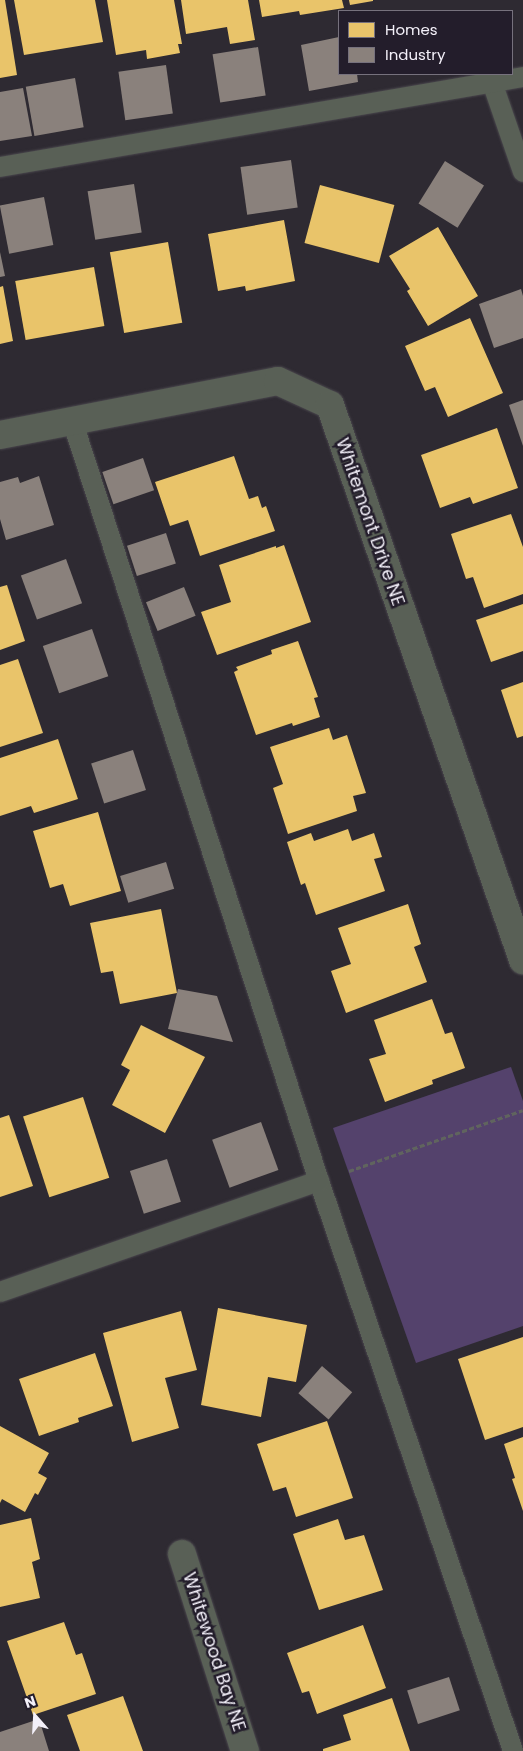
<!DOCTYPE html>
<html>
<head>
<meta charset="utf-8">
<style>
	body { margin:0 }
	#map { position:relative; width:523px; height:1751px; overflow:hidden; background:#2e2a32; font-family:Poppins,sans-serif }
	div>[style] { position:absolute }
	[style*='--x'] { left:calc(var(--x)*1px); top:calc(var(--y)*1px); width:calc(var(--w)*1px); rotate:calc(var(--a)*1deg) }
	.green>* { inset:0; background:#54426c }
	.homes>* { inset:0; background:#e9c46a; transform-origin:0 0 }
	.industry>* { inset:0; background:#8a817c; transform-origin:0 0 }
	.path>* { height:3px; margin-top:-1.5px; transform-origin:0; background:repeating-linear-gradient(90deg,#60645e 0 5px,transparent 0 7.5px) }
	.roads { filter:drop-shadow(0 0 1px #4a474d) drop-shadow(0 0 1px #4a474d) }
	.lane>* { height:20px; margin:-10px; padding:0 10px; transform-origin:10px; border-radius:10px; background:#596056 }
	.street>* { height:28px; margin:-14px; padding:0 14px; transform-origin:14px; border-radius:14px; background:#596056 }
	span { translate:-50% -50%; white-space:nowrap; text-align:center; line-height:1.15; -webkit-text-stroke:5px #231d2b; paint-order:stroke }
	.street-label { font-size:18px; color:#f3f0f9 }
	.legend { position:absolute; left:338px; top:10px; width:175px; height:65px; box-sizing:border-box; background:#231d2b; border:1px solid #76717d; margin:0; padding:6px 9px; list-style:none; font-size:15px; color:#f3f0f9 }
	.legend li { display:flex; align-items:center; gap:10px; height:25px }
	.legend b { width:25px; border:1px solid #76717d }
	.north { position:absolute; left:10px; top:1691px; width:50px; height:50px; -webkit-text-stroke:4px #231d2b; paint-order:stroke; rotate:341deg; font-size:14px; font-weight:700; line-height:20px; text-align:center; color:#f3f0f9 }
	.north::after { content:''; display:block; margin:auto; width:18px; height:22px; background:#f3f0f9; clip-path:polygon(50% 0,100% 100%,50% 72%,0 100%) }
</style>
</head>
<body>
<div id="map">
	<div class="green">
		<div style="clip-path:polygon(511px 1067px,523px 1101px,523px 1326px,416px 1363px,333px 1128px)"></div>
	</div>
	<div class="homes">
		<div style="clip-path:polygon(0 0,5px 0,17px 75px,0 78px)"></div>
		<div style="clip-path:polygon(14px 0,95px 0,103px 42px,24px 55px)"></div>
		<div style="clip-path:polygon(107px 0,174px 0,182px 44px,178px 44px,180px 53px,147px 59px,146px 50px,116px 55px)"></div>
		<div style="clip-path:polygon(181px 0,248px 0,255px 40px,230px 44px,227px 27px,186px 34px)"></div>
		<div style="clip-path:polygon(259px 0,342px 0,344px 8px,300px 15px,299px 11px,262px 17px)"></div>
		<div style="clip-path:polygon(349px 0,373px 0,373px 1px,350px 5px)"></div>
		<div style="left:320px;top:185px;width:77px;height:60px;rotate:15deg"></div>
		<div style="clip-path:polygon(284px 220px,295px 281px,246px 291px,245px 286px,218px 291px,208px 234px)"></div>
		<div style="clip-path:polygon(438px 227px,478px 296px,428px 326px,407px 291px,410px 289px,389px 256px)"></div>
		<div style="left:168px;top:242px;width:82px;height:59px;rotate:80deg"></div>
		<div style="left:94px;top:267px;width:60px;height:80px;rotate:80deg"></div>
		<div style="clip-path:polygon(3px 286px,13px 341px,0 344px,0 287px)"></div>
		<div style="clip-path:polygon(470px 318px,503px 393px,448px 417px,435px 387px,425px 391px,405px 346px)"></div>
		<div style="clip-path:polygon(497px 428px,518px 488px,473px 504px,470px 497px,440px 508px,421px 455px)"></div>
		<div style="clip-path:polygon(234px 456px,249px 499px,258px 496px,262px 508px,266px 506px,275px 531px,200px 556px,188px 520px,170px 526px,155px 482px)"></div>
		<div style="clip-path:polygon(511px 514px,523px 547px,523px 594px,484px 608px,473px 577px,466px 579px,451px 534px)"></div>
		<div style="clip-path:polygon(284px 545px,311px 622px,217px 655px,201px 612px,231px 602px,219px 565px,276px 546px,276px 548px)"></div>
		<div style="clip-path:polygon(7px 585px,25px 641px,0 650px,0 587px)"></div>
		<div style="clip-path:polygon(523px 604px,523px 651px,491px 662px,476px 620px)"></div>
		<div style="clip-path:polygon(298px 641px,318px 697px,314px 698px,320px 717px,293px 726px,292px 723px,256px 735px,234px 672px,238px 670px,236px 667px,272px 654px,271px 650px)"></div>
		<div style="clip-path:polygon(18px 659px,43px 733px,0 747px,0 665px)"></div>
		<div style="clip-path:polygon(523px 682px,523px 736px,517px 738px,501px 690px)"></div>
		<div style="clip-path:polygon(329px 728px,333px 740px,347px 735px,366px 793px,353px 796px,357px 811px,288px 834px,273px 788px,283px 784px,270px 747px)"></div>
		<div style="clip-path:polygon(58px 739px,78px 799px,34px 813px,31px 806px,0 816px,0 758px)"></div>
		<div style="clip-path:polygon(98px 812px,121px 891px,70px 906px,63px 884px,50px 888px,33px 831px)"></div>
		<div style="clip-path:polygon(348px 829px,352px 841px,374px 833px,382px 857px,374px 859px,385px 891px,316px 915px,305px 883px,301px 885px,287px 842px,311px 833px,314px 841px)"></div>
		<div style="clip-path:polygon(408px 904px,421px 944px,414px 947px,427px 982px,346px 1013px,331px 971px,351px 964px,338px 928px)"></div>
		<div style="clip-path:polygon(161px 909px,177px 993px,120px 1004px,113px 971px,101px 973px,90px 923px)"></div>
		<div style="clip-path:polygon(432px 999px,445px 1034px,452px 1032px,465px 1068px,432px 1080px,433px 1084px,385px 1102px,369px 1059px,386px 1054px,374px 1020px)"></div>
		<div style="clip-path:polygon(141px 1025px,205px 1057px,165px 1133px,112px 1105px,130px 1070px,121px 1065px)"></div>
		<div style="left:83px;top:1097px;width:85px;height:63px;rotate:72deg"></div>
		<div style="clip-path:polygon(9px 1115px,33px 1186px,0 1197px,0 1118px)"></div>
		<div style="clip-path:polygon(218px 1308px,307px 1325px,296px 1382px,268px 1377px,261px 1417px,201px 1405px)"></div>
		<div style="clip-path:polygon(181px 1311px,197px 1370px,165px 1378px,179px 1428px,132px 1442px,103px 1333px)"></div>
		<div style="clip-path:polygon(523px 1337px,523px 1427px,485px 1440px,458px 1359px)"></div>
		<div style="clip-path:polygon(95px 1353px,113px 1406px,78px 1418px,79px 1422px,39px 1436px,19px 1379px)"></div>
		<div style="clip-path:polygon(327px 1421px,353px 1498px,296px 1517px,286px 1487px,273px 1491px,257px 1444px)"></div>
		<div style="clip-path:polygon(0 1426px,49px 1453px,38px 1473px,47px 1478px,38px 1495px,35px 1493px,25px 1512px,2px 1499px,0 1503px)"></div>
		<div style="clip-path:polygon(523px 1437px,523px 1511px,512px 1479px,515px 1478px,504px 1444px)"></div>
		<div style="clip-path:polygon(31px 1518px,40px 1559px,32px 1562px,40px 1598px,0 1607px,0 1525px)"></div>
		<div style="clip-path:polygon(338px 1519px,345px 1540px,364px 1535px,383px 1590px,319px 1610px,293px 1534px)"></div>
		<div style="clip-path:polygon(64px 1622px,76px 1655px,82px 1653px,96px 1694px,33px 1715px,7px 1641px)"></div>
		<div style="clip-path:polygon(363px 1625px,386px 1688px,317px 1714px,309px 1691px,302px 1693px,287px 1653px)"></div>
		<div style="clip-path:polygon(123px 1696px,143px 1751px,80px 1751px,67px 1715px)"></div>
		<div style="clip-path:polygon(392px 1698px,410px 1751px,323px 1751px,323px 1749px,351px 1740px,343px 1715px)"></div>
	</div>
	<div class="industry">
		<div style="clip-path:polygon(339px 37px,339px 74px,357px 74px,358px 82px,309px 91px,301px 45px)"></div>
		<div style="left:258px;top:47px;width:49px;height:46px;rotate:81deg"></div>
		<div style="left:166px;top:65px;width:49px;height:48px;rotate:82deg"></div>
		<div style="left:75px;top:78px;width:50px;height:50px;rotate:80deg"></div>
		<div style="clip-path:polygon(23px 88px,32px 136px,0 141px,0 92px)"></div>
		<div style="left:291px;top:160px;width:48px;height:51px;rotate:82deg"></div>
		<div style="left:445px;top:161px;width:46px;height:50px;rotate:32deg"></div>
		<div style="left:134px;top:184px;width:49px;height:47px;rotate:81deg"></div>
		<div style="left:44px;top:197px;width:49px;height:45px;rotate:79deg"></div>
		<div style="clip-path:polygon(0 252px,5px 276px,0 277px)"></div>
		<div style="clip-path:polygon(521px 289px,523px 296px,523px 338px,494px 348px,479px 304px)"></div>
		<div style="clip-path:polygon(523px 400px,523px 446px,509px 405px)"></div>
		<div style="left:143px;top:458px;width:34px;height:43px;rotate:71deg"></div>
		<div style="clip-path:polygon(39px 476px,54px 525px,6px 540px,0 519px,0 482px,18px 477px,20px 483px)"></div>
		<div style="left:166px;top:533px;width:32px;height:41px;rotate:72deg"></div>
		<div style="left:66px;top:559px;width:47px;height:48px;rotate:70deg"></div>
		<div style="left:184px;top:587px;width:31px;height:41px;rotate:68deg"></div>
		<div style="left:92px;top:629px;width:50px;height:52px;rotate:71deg"></div>
		<div style="left:133px;top:750px;width:42px;height:44px;rotate:72deg"></div>
		<div style="left:166px;top:862px;width:28px;height:48px;rotate:73deg"></div>
		<div style="clip-path:polygon(178px 989px,217px 996px,233px 1042px,168px 1029px)"></div>
		<div style="left:261px;top:1122px;width:51px;height:52px;rotate:70deg"></div>
		<div style="left:167px;top:1159px;width:45px;height:39px;rotate:72deg"></div>
		<div style="left:322px;top:1366px;width:40px;height:36px;rotate:41deg"></div>
		<div style="left:449px;top:1677px;width:35px;height:44px;rotate:72deg"></div>
		<div style="clip-path:polygon(39px 1719px,49px 1751px,0 1751px,0 1732px)"></div>
	</div>
	<div class="path">
		<div style="--x:349;--y:1171;--w:184;--a:-19.3"></div>
	</div>
	<div class="roads">
		<div class="lane">
			<div style="--x:492;--y:82;--w:95;--a:71"></div>
			<div style="--x:0;--y:167;--w:531;--a:-9.76"></div>
			<div style="--x:72;--y:420;--w:800;--a:72.02"></div>
			<div style="--x:319;--y:1181;--w:602;--a:71.2"></div>
			<div style="--x:0;--y:1292;--w:338;--a:-19.2"></div>
		</div>
		<div class="street">
			<div style="--x:0;--y:435;--w:283;--a:-11"></div>
			<div style="--x:278;--y:381;--w:57;--a:24.8"></div>
			<div style="--x:330;--y:405;--w:588;--a:70.82"></div>
			<div style="--x:182;--y:1554;--w:207;--a:72.3"></div>
		</div>
	</div>
	<div class="street-label">
		<span style="left:370px;top:522px;rotate:71deg">Whitemont Drive NE</span>
		<span style="left:214px;top:1652px;rotate:72deg">Whitewood Bay NE</span>
	</div>
	<ul class="legend">
	<li><b style="height:14px;background:#e9c46a"></b>Homes</li>
	<li><b style="height:14px;background:#8a817c"></b>Industry</li>
	</ul>
	<div class="north">N</div>
</div>
</body>
</html>
